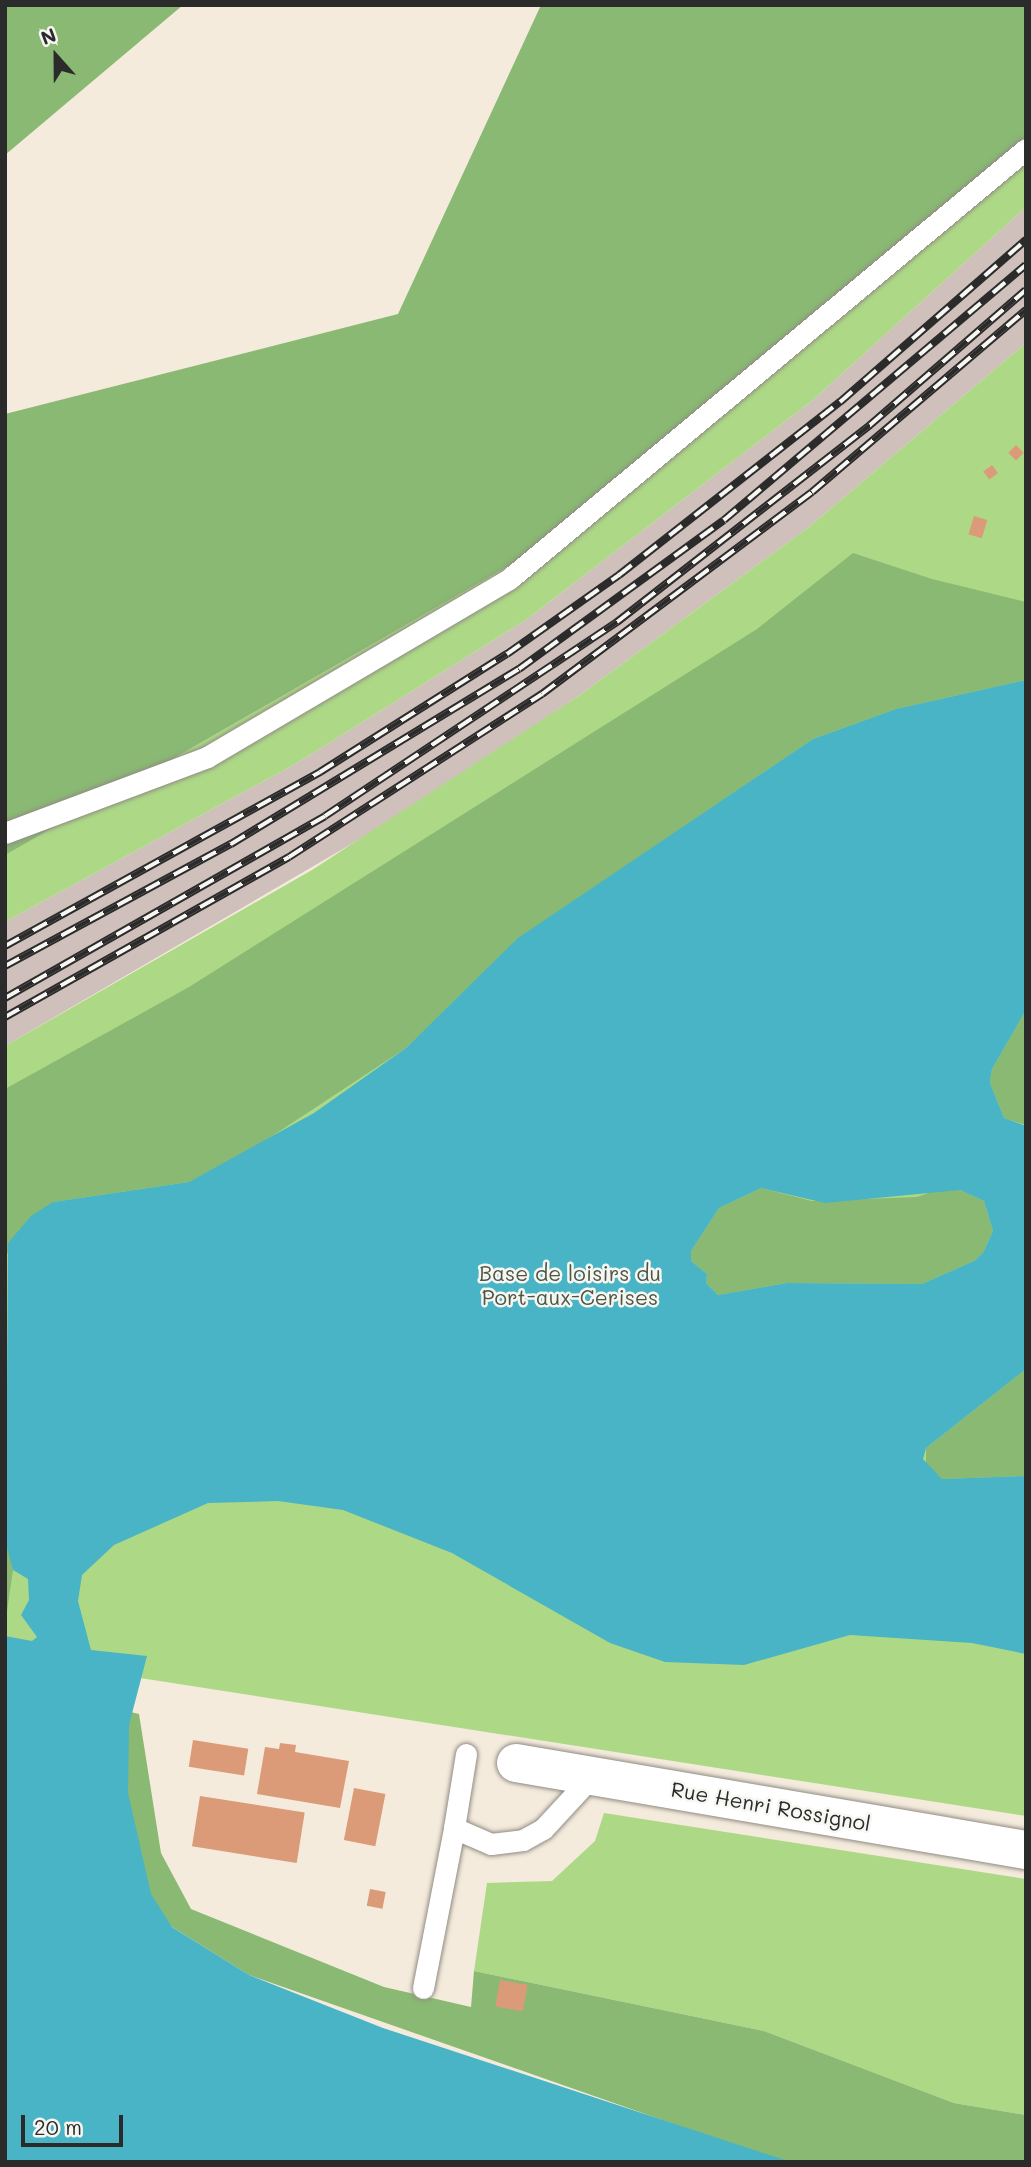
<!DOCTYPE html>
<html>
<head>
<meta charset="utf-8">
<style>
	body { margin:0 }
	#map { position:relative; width:1031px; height:2167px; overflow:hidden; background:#f4ebdc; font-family:Mali,sans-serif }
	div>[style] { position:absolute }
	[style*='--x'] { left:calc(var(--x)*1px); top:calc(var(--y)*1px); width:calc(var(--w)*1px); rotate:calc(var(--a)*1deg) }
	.industrial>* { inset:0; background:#cfc0bb }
	.green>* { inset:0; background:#add986 }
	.forest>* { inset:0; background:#8ab973 }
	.water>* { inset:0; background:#48b4c5 }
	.building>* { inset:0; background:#db9b78; transform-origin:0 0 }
	.roads { filter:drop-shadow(0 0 2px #908b84) drop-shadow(0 0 2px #908b84) }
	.service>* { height:21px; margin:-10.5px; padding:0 10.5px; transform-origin:10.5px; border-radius:10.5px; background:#fff }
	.minor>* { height:38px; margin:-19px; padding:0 19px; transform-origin:19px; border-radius:19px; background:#fff }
	.rail>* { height:8px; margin-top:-4px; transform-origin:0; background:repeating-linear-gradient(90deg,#f6f6f2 0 16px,#2b2b2b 0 32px); box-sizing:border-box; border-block:2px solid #2b2b2b }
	span { translate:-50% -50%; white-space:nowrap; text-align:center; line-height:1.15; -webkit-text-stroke:5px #f6f6f2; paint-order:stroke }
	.park-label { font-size:21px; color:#4c5642 }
	.street-label { font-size:21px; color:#2b2b2b }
	.frame { position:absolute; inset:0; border:7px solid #2b2b2b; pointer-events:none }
	.north { position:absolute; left:21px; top:21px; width:70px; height:70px; -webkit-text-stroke:5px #f6f6f2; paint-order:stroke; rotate:339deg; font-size:19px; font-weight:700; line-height:28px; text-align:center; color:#2b2b2b }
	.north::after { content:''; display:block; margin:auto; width:24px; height:32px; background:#2b2b2b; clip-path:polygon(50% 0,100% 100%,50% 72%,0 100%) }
	.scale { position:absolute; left:21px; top:2115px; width:102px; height:32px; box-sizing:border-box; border:4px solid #2b2b2b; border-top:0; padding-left:9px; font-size:21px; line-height:24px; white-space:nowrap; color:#2b2b2b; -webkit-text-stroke:5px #f6f6f2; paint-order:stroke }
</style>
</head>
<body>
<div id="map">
	<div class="industrial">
		<div style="clip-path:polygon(1026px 207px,1026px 343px,809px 527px,580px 695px,379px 828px,5px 1046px,5px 922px,297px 763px,527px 619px,813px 400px)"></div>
	</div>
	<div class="green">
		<div style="clip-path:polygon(1026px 149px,1026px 207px,813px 400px,527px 619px,297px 763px,5px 922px,5px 854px)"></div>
		<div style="clip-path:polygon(1026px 343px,1026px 1816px,5px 1657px,5px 1046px,312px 870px,580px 695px,809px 527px)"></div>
		<div style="clip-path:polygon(604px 1813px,1026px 1879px,1026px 2115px,954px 2103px,764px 2031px,474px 1971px,487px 1883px,552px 1881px,595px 1841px)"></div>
	</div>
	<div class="forest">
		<div style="clip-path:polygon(5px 5px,183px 5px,5px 155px)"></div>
		<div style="clip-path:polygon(541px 5px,1026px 5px,1026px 150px,567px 532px,5px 855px,5px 414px,398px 314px)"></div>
		<div style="clip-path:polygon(853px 553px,932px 579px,1026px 602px,1026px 680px,896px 709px,813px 739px,519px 938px,406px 1048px,257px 1146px,189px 1182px,53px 1202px,5px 1256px,5px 1089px,189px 987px,757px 629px)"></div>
		<div style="clip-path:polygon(1026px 1010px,1026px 1125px,1004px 1118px,990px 1083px,992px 1069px)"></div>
		<div style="clip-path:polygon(761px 1188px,812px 1201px,917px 1197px,937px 1190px,960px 1190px,984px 1201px,993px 1231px,983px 1253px,974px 1261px,922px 1284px,787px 1283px,718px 1295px,706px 1283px,707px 1274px,691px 1261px,691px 1251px,719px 1208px)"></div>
		<div style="clip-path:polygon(1026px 1369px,1026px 1476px,942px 1479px,926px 1465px,926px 1448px)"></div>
		<div style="clip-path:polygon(5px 1519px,13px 1570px,5px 1625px)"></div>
		<div style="clip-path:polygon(118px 1709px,139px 1714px,161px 1853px,191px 1909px,384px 1987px,471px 2007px,474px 1971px,764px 2031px,954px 2103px,1026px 2115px,1026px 2162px,782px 2162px,249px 1975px,153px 1915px,124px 1827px)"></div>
	</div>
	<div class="water">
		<div style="clip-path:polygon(evenodd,1026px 680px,1026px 1010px,992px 1069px,990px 1083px,1004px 1118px,1026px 1126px,1026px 1369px,926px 1448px,923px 1459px,942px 1479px,1026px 1476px,1026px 1654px,972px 1643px,850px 1635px,744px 1665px,665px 1662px,610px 1643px,452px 1553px,343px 1510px,278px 1501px,208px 1503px,114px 1545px,82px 1575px,78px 1601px,91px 1650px,147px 1656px,129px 1725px,128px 1793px,151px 1894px,172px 1927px,249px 1975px,383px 2028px,791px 2162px,5px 2162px,5px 1636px,32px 1641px,37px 1637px,21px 1615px,29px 1600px,28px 1579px,13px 1570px,6px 1544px,8px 1243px,31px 1216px,53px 1202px,189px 1182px,314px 1113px,406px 1048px,518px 938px,813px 739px,896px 709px,1026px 680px,761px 1188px,825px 1203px,960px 1190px,984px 1201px,993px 1231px,983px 1253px,974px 1261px,922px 1284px,787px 1283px,718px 1295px,706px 1283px,707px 1274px,691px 1261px,691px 1251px,719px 1208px,761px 1188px)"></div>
	</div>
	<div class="building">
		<div style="left:1016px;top:445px;width:11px;height:11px;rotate:45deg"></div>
		<div style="left:992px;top:465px;width:10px;height:11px;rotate:53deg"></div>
		<div style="left:974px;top:516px;width:14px;height:19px;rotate:17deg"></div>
		<div style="left:193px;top:1740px;width:56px;height:27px;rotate:9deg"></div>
		<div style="clip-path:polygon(280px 1743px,296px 1745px,295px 1752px,349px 1761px,340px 1808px,257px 1794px,265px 1747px,279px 1749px)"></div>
		<div style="left:354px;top:1788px;width:32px;height:53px;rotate:11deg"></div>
		<div style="left:200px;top:1796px;width:106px;height:51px;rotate:9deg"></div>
		<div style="left:370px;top:1889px;width:16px;height:17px;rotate:11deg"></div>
		<div style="left:500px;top:1980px;width:28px;height:27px;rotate:10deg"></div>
	</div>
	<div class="roads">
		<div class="service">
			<div style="--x:5;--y:833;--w:216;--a:-20.6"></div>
			<div style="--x:207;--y:757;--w:351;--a:-30.5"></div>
			<div style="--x:509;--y:579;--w:672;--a:-39.75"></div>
			<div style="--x:466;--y:1754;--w:75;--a:99.2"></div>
			<div style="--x:454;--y:1828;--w:40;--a:23.4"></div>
			<div style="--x:491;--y:1844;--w:32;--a:-7"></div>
			<div style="--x:523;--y:1840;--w:23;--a:-29"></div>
			<div style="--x:543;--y:1829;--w:72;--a:-47.2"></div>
			<div style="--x:423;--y:1988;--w:163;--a:-79"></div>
		</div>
		<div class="minor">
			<div style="--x:516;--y:1763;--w:517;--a:9.68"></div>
		</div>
	</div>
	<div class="rail">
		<div style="--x:5;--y:946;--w:360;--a:-28.9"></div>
		<div style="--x:320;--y:772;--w:221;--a:-32.3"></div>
		<div style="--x:507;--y:654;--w:137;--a:-35.2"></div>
		<div style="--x:619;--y:575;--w:281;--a:-38.1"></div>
		<div style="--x:840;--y:402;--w:247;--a:-41.1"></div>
		<div style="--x:5;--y:966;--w:257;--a:-28.4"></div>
		<div style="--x:231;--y:844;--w:337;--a:-31.3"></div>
		<div style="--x:519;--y:669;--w:253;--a:-36"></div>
		<div style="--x:724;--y:520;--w:395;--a:-40.2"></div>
		<div style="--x:5;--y:998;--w:368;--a:-29.6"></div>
		<div style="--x:325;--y:816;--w:351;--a:-33.6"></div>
		<div style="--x:617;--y:622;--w:321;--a:-37.9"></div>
		<div style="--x:870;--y:425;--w:206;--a:-40.9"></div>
		<div style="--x:5;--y:1017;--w:326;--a:-29.4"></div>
		<div style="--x:289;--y:857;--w:301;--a:-32.8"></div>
		<div style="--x:542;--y:694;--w:337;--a:-36.8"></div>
		<div style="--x:812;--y:492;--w:281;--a:-40.4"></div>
	</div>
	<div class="park-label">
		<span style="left:570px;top:1285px">Base de loisirs du<br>Port-aux-Cerises</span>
	</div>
	<div class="street-label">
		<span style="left:771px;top:1806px;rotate:10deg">Rue Henri Rossignol</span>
	</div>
	<div class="frame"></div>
	<div class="north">N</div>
	<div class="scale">20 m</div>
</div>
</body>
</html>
